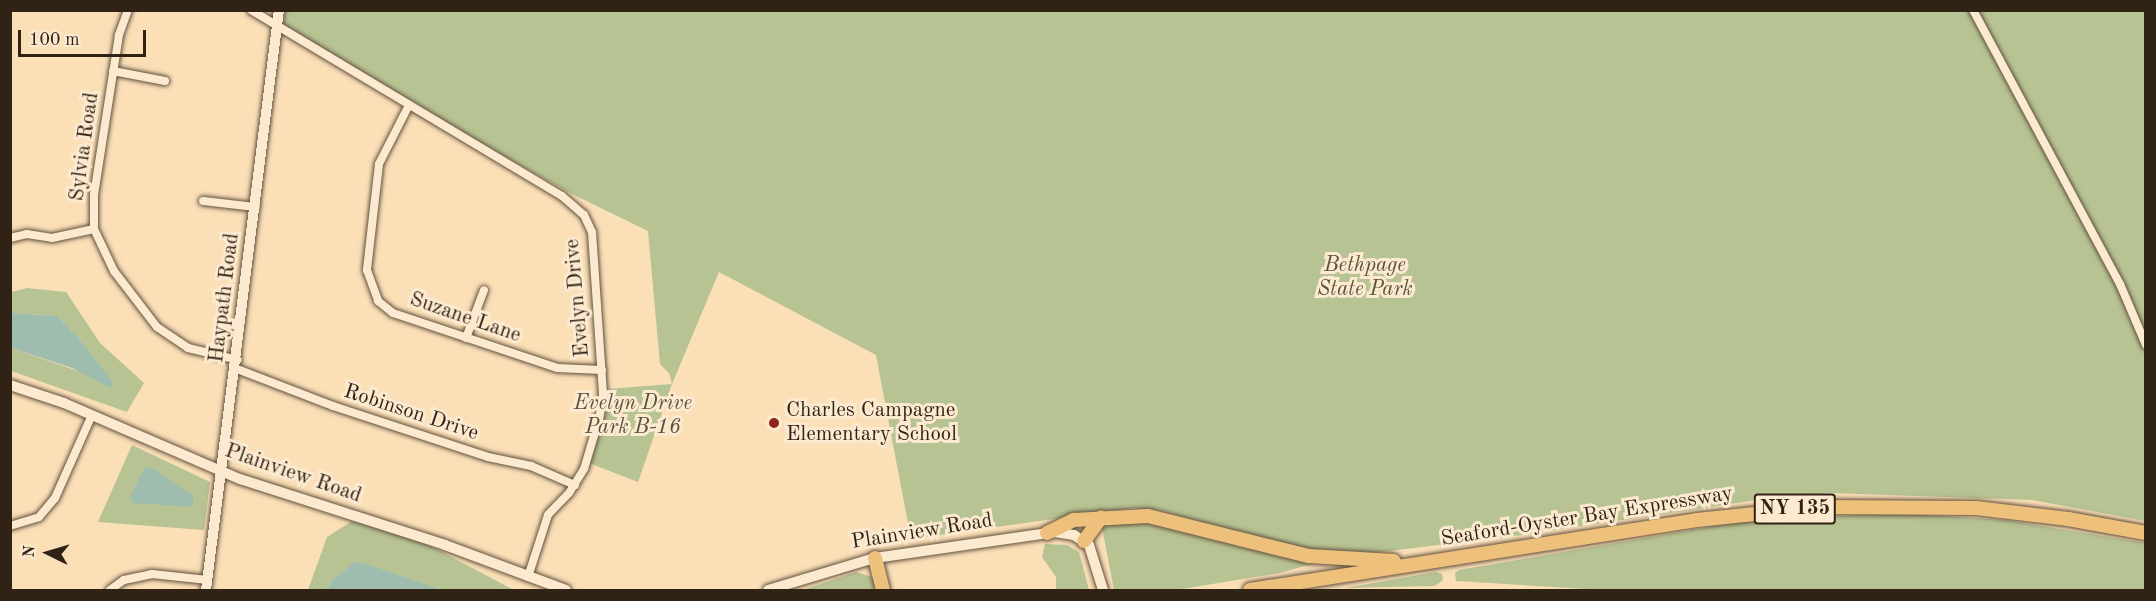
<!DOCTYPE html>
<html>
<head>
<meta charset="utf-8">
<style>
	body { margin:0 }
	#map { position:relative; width:2156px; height:601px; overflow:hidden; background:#fadfb7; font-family:"Old Standard TT",serif }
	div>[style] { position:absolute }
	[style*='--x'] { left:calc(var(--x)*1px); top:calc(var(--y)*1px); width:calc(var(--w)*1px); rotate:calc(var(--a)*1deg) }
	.green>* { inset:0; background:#b7c393 }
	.water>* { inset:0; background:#9ebdaf }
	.roads { filter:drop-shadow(0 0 2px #63513e) drop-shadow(0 0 2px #63513e) }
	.street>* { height:8px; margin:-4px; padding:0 4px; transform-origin:4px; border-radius:4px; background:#fcead0 }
	.secondary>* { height:10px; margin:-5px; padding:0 5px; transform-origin:5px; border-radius:5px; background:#fcead0 }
	.highway>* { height:14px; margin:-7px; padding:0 7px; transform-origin:7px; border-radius:7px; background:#edc07c }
	.dots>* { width:16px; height:16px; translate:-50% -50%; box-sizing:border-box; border:3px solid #fcead0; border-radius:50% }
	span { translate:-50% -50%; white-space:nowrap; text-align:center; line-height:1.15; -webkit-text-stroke:6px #fcead0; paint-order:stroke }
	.shield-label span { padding:2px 4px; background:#fcead0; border:2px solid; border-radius:4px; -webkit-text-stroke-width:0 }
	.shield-label { font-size:20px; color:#312216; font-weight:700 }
	.street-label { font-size:21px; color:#312216 }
	.park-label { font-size:21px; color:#59523c; font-style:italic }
	.poi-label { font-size:21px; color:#312216 }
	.left { translate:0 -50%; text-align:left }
	.frame { position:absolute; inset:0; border:12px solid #312216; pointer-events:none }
	.north { position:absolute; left:18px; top:523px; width:60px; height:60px; -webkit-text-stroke:4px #fcead0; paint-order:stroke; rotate:275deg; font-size:16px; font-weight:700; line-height:24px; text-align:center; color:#312216 }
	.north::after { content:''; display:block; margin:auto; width:21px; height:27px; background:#312216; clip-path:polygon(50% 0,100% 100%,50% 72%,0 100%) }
	.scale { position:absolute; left:18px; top:30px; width:128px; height:27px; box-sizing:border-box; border:3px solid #312216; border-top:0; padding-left:8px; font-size:18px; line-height:21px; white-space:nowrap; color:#312216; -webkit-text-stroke:4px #fcead0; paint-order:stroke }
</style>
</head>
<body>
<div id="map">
	<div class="green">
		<div style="clip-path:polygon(285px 10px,2145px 11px,2145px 521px,2032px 500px,1831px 493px,1763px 499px,1522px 535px,1356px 555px,1322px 554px,1161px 511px,1133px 508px,911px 539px,876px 355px,719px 272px,672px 384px,638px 482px,589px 463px,607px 408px,607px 389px,672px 384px,669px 373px,660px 364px,648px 231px,568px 192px,419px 108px,283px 24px)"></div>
		<div style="clip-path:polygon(27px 288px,66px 292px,100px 343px,144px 383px,127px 412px,11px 371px,11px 348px,113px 383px,78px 337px,57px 316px,11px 313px,11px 292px)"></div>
		<div style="clip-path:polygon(132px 445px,210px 482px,204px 530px,98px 522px)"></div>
		<div style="clip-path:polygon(1900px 513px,2004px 520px,2146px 543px,2145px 590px,1603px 590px,1456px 581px,1455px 573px,1459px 570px,1745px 521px)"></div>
		<div style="clip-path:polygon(352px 521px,425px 543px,514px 590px,442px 590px,354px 562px,331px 581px,327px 590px,308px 590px,327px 537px)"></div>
		<div style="clip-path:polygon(1101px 522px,1151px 522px,1315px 563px,1280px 573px,1176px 590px,1114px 590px)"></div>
		<div style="clip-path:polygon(1045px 544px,1067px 545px,1079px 552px,1089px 590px,1056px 590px,1056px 577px,1042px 557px)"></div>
		<div style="clip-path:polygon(856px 572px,875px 578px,876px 590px,803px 590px)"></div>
		<div style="clip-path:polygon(1436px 572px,1442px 574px,1443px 580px,1435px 586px,1345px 588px)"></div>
	</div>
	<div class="water">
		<div style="clip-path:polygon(11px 313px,57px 316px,78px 337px,113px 382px,111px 388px,72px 368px,11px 348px)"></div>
		<div style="clip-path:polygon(145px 467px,155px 469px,193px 496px,193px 507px,133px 503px,130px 497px)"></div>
		<div style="clip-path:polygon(354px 562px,366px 564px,442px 590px,327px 590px,331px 581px)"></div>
	</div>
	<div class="roads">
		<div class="street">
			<div style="--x:128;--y:10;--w:27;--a:110"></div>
			<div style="--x:119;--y:35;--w:162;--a:98.9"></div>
			<div style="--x:94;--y:195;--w:34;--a:90"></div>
			<div style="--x:94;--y:229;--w:47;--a:64.5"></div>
			<div style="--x:114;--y:271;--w:71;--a:52.5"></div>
			<div style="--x:157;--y:327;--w:37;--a:34"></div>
			<div style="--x:188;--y:348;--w:51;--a:13.5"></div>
			<div style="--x:251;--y:10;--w:362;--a:30.9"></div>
			<div style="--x:562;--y:196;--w:29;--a:41"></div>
			<div style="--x:584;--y:215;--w:19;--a:65"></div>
			<div style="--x:592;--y:232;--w:163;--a:86.1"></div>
			<div style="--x:603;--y:395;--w:24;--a:99"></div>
			<div style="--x:599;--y:419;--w:52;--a:106.7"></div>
			<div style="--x:584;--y:469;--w:28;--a:122"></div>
			<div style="--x:569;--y:493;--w:30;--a:134"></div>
			<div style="--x:548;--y:515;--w:65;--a:107.9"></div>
			<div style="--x:1973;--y:10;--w:311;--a:61.8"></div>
			<div style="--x:2120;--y:284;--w:66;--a:66.9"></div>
			<div style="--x:113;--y:71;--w:53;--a:10.9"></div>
			<div style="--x:408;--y:107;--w:64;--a:117"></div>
			<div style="--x:379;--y:164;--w:107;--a:96.5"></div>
			<div style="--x:367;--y:270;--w:33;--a:70"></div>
			<div style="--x:378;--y:301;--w:19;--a:39"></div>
			<div style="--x:393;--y:313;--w:173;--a:18.5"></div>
			<div style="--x:557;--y:368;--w:45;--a:2.5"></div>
			<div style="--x:203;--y:201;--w:53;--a:6.5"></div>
			<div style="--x:10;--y:238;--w:17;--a:-13"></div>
			<div style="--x:27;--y:234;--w:25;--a:9"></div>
			<div style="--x:52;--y:238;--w:43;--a:-12.1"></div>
			<div style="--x:466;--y:338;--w:51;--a:-69.4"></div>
			<div style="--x:237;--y:369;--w:103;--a:21.1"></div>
			<div style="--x:333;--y:406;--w:163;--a:18.2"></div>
			<div style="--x:488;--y:457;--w:44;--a:11.8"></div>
			<div style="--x:531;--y:466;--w:48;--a:23.4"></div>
			<div style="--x:10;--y:526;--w:30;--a:-17"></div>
			<div style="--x:39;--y:517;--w:25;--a:-50"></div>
			<div style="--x:55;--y:498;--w:91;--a:-66"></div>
			<div style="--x:110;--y:590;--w:17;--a:-36"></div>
			<div style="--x:124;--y:580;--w:29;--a:-12"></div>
			<div style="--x:152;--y:574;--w:56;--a:6.1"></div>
		</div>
		<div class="secondary">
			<div style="--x:10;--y:385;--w:57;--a:18.4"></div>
			<div style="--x:64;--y:403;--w:192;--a:23.4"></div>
			<div style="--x:240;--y:479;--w:215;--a:17.8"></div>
			<div style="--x:445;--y:545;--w:129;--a:20.4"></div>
			<div style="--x:206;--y:590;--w:585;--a:-82.83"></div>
			<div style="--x:768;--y:590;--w:112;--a:-16.7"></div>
			<div style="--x:875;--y:558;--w:182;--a:-8.2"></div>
			<div style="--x:1055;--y:532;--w:19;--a:9"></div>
			<div style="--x:1074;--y:535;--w:18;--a:34"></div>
			<div style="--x:1089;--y:545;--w:47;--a:72.7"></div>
		</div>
		<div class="highway">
			<div style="--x:1047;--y:533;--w:30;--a:-26"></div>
			<div style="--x:1074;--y:520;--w:74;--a:-3.1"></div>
			<div style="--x:1148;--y:516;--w:166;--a:14"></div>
			<div style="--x:1309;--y:556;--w:85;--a:3.4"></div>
			<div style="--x:1084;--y:541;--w:29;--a:-54"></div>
			<div style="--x:875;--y:558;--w:33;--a:76"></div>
			<div style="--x:1250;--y:590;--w:452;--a:-8.9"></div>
			<div style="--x:1697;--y:520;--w:125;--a:-6"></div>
			<div style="--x:1821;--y:507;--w:155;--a:0.4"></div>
			<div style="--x:1976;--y:508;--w:93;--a:6.8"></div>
			<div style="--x:2068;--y:519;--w:79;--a:10.2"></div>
		</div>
	</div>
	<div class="dots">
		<div style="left:774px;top:423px;background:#8f2418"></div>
	</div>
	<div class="shield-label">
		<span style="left:1795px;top:509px">NY 135</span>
	</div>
	<div class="street-label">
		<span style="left:85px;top:147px;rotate:-82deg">Sylvia Road</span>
		<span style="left:225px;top:298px;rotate:-83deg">Haypath Road</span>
		<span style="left:578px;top:298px;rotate:-95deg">Evelyn Drive</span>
		<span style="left:465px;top:318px;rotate:19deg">Suzane Lane</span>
		<span style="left:411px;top:413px;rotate:18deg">Robinson Drive</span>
		<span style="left:293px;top:474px;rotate:19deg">Plainview Road</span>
		<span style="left:1587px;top:517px;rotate:-9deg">Seaford-Oyster Bay Expressway</span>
		<span style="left:922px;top:532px;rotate:-9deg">Plainview Road</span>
	</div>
	<div class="park-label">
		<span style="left:1365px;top:278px">Bethpage<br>State Park</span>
		<span style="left:633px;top:416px">Evelyn Drive<br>Park B-16</span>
	</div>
	<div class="poi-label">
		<span class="left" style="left:786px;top:423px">Charles Campagne<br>Elementary School</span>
	</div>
	<div class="frame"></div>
	<div class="north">N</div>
	<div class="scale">100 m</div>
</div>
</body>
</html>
